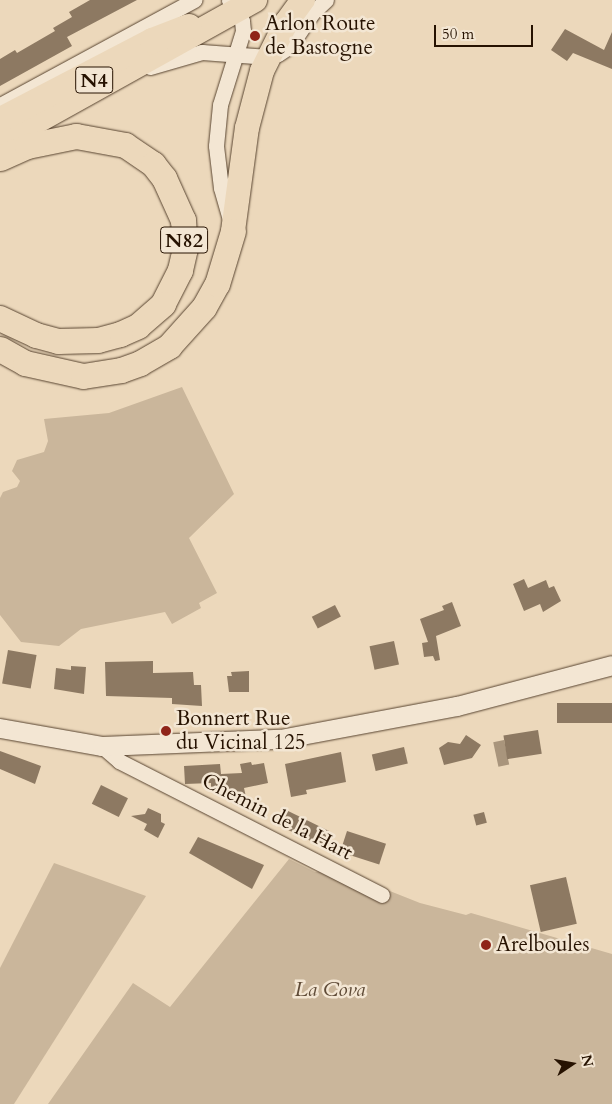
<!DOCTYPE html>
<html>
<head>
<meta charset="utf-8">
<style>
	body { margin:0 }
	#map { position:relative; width:612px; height:1104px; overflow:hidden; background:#ecd8bb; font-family:Cardo,serif }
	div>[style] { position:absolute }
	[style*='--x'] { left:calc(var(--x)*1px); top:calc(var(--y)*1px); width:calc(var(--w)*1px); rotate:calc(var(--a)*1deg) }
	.green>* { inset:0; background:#cab69b }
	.water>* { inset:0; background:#a9957c; transform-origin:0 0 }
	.building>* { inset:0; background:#8d7962; transform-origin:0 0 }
	.roads { filter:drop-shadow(0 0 1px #584430) drop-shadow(0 0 1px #584430) }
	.minor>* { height:15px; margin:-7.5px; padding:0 7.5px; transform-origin:7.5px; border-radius:7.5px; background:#f3e6d3 }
	.tertiary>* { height:19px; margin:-9.5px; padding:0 9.5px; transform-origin:9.5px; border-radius:9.5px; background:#f3e6d3 }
	.primary>* { height:24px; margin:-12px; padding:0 12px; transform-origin:12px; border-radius:12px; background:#ecd8bb }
	.trunk>* { height:25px; margin:-12.5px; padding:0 12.5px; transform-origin:12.5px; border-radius:12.5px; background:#ecd8bb }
	.dots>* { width:14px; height:14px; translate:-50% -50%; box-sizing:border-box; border:2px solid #f3e6d3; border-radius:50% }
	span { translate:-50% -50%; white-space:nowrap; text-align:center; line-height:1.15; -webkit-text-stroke:5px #f3e6d3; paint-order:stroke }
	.shield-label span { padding:1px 4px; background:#f3e6d3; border:1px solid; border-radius:4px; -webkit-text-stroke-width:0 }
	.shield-label { font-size:20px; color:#261201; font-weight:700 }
	.poi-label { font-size:21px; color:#261201 }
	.left { translate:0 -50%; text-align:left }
	.street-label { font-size:21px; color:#261201 }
	.park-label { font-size:21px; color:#5f4b37; font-style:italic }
	.north { position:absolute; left:547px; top:1039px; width:50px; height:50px; -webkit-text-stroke:4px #f3e6d3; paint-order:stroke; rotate:78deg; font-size:14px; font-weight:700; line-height:20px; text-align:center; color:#261201 }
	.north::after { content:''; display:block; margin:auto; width:18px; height:22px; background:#261201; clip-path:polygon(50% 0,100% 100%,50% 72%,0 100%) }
	.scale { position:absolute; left:434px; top:25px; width:99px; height:22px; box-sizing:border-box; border:2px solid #261201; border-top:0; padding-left:6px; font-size:15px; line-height:18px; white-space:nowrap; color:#261201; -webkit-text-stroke:4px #f3e6d3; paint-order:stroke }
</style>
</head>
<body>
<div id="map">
	<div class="green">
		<div style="clip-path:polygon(182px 387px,234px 494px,189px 538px,217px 593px,199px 603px,201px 608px,172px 624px,165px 612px,81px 629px,59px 646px,21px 642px,0 615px,0 498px,3px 492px,17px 487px,20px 481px,12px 471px,17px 460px,44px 452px,48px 441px,44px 419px,109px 413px)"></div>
		<div style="clip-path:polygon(289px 859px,315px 872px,337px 870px,420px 903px,466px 915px,471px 913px,612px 954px,612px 1104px,48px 1104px,133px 983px,170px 1007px)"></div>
		<div style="clip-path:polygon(54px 863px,146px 896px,14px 1104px,0 1104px,0 968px)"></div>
	</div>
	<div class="water">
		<div style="left:504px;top:740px;width:25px;height:11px;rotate:78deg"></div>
	</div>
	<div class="building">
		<div style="clip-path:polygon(90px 0,137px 0,67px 37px,72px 46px,0 86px,0 59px,15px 50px,17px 53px,55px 31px,53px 28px,72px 17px,69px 12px)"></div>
		<div style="clip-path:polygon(565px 29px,604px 50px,612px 32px,612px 69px,573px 53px,567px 61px,551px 50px)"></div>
		<div style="clip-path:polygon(524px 579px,528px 588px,546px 580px,549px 588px,554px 586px,561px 601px,543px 612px,540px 604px,524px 611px,513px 584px)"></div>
		<div style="clip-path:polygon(452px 602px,461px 626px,436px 636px,440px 660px,435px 661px,433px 656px,424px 657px,422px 643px,428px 642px,420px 619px,444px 610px,442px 606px)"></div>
		<div style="left:335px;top:605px;width:13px;height:26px;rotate:63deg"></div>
		<div style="left:394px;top:641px;width:24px;height:25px;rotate:78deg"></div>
		<div style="left:8px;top:650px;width:29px;height:34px;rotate:10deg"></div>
		<div style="clip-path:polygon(153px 661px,153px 673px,193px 672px,194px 685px,201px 685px,202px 706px,172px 704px,172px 698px,106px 696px,105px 662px)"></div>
		<div style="clip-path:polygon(71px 666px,86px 667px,84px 694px,54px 689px,56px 668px,71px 670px)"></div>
		<div style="clip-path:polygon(249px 671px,249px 692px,229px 692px,227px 676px,232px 676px,231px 672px)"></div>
		<div style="left:612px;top:703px;width:20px;height:55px;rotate:90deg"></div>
		<div style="left:538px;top:730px;width:24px;height:35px;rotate:81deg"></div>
		<div style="clip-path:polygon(466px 735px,481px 745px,472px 758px,444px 765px,439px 748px,448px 742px,460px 744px)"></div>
		<div style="left:404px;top:747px;width:17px;height:33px;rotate:77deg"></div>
		<div style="clip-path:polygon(0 751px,41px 766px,35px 784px,0 769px)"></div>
		<div style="clip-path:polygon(341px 752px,346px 782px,306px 790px,307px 794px,291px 797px,285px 764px)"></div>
		<div style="clip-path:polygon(251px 762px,252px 765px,264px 763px,268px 783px,244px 788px,246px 797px,227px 797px,226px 791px,211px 791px,211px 783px,185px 784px,184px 766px,220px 764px,221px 774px,242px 773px,240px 764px)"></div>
		<div style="left:101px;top:785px;width:30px;height:21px;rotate:26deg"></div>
		<div style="clip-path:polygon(148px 808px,161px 814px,161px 822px,165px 824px,158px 838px,144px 830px,147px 824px,131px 816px,145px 814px)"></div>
		<div style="clip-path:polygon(282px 808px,329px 831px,321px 846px,282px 827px)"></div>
		<div style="left:484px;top:812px;width:11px;height:11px;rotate:75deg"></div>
		<div style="left:347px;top:831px;width:41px;height:22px;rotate:18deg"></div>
		<div style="clip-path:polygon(198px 837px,264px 865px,252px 889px,189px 853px)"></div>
		<div style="left:566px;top:877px;width:48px;height:37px;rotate:77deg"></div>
	</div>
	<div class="roads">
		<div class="minor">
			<div style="--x:229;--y:0;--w:25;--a:58"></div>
			<div style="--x:242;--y:21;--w:10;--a:84"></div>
			<div style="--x:243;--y:31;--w:77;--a:107.3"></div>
			<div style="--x:220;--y:105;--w:41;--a:95.6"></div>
			<div style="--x:216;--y:146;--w:42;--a:83.2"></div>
			<div style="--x:221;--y:188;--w:35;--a:74"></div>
			<div style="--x:150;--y:67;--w:54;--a:-16.1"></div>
			<div style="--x:202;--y:52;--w:66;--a:4.3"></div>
			<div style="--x:268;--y:57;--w:10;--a:-17"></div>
			<div style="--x:278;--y:54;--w:14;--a:-34"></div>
			<div style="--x:290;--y:46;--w:40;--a:-56"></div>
			<div style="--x:312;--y:13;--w:19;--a:-43"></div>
			<div style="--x:0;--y:105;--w:221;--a:-28.4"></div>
			<div style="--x:102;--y:746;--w:23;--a:41"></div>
			<div style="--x:119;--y:761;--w:295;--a:27"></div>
		</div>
		<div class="tertiary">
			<div style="--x:0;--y:728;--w:104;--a:10"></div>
			<div style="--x:102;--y:746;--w:178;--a:-2.3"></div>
			<div style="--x:280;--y:739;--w:180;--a:-10.6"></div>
			<div style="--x:457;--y:706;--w:160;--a:-14.8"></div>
		</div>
		<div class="primary">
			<div style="--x:0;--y:142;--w:292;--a:-29.1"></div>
			<div style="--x:233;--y:231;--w:104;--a:-82.3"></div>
			<div style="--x:247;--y:128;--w:59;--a:-75.3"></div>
			<div style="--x:262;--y:71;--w:54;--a:-63.4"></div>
			<div style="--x:286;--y:23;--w:29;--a:-54"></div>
		</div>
		<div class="trunk">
			<div style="--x:0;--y:119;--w:171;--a:-27.5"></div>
			<div style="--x:152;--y:40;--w:39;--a:-21"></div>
			<div style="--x:0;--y:158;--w:30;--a:-24"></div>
			<div style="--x:27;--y:146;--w:50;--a:-11.5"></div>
			<div style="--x:76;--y:136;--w:50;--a:10.4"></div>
			<div style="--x:125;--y:145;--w:34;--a:34"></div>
			<div style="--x:153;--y:164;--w:18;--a:52"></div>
			<div style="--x:164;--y:178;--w:46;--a:65.7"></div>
			<div style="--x:183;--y:220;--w:28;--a:86"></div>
			<div style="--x:185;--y:248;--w:23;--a:103"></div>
			<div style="--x:180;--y:270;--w:38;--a:117"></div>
			<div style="--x:163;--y:304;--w:33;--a:139"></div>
			<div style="--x:138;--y:326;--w:20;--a:156"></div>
			<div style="--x:120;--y:334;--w:23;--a:165"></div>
			<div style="--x:98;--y:340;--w:40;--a:178.6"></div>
			<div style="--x:58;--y:341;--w:23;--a:-165"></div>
			<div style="--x:36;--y:335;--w:40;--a:-155"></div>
			<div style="--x:0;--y:349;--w:29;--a:29"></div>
			<div style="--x:25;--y:363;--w:59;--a:12.6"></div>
			<div style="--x:83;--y:376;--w:38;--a:-9"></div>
			<div style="--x:121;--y:370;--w:20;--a:-20"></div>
			<div style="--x:140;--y:363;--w:34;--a:-30"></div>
			<div style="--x:169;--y:346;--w:52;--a:-48.1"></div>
			<div style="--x:204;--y:307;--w:26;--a:-61"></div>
			<div style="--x:217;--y:284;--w:55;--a:-73.2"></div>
		</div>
	</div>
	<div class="dots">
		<div style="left:255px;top:36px;background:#8f2418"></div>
		<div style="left:166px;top:731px;background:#8f2418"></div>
		<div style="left:486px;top:945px;background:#8f2418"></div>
	</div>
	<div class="shield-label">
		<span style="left:94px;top:80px">N4</span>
		<span style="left:184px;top:240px">N82</span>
	</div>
	<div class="poi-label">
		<span class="left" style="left:265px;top:36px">Arlon Route<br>de Bastogne</span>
		<span class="left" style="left:176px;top:731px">Bonnert Rue<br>du Vicinal 125</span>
		<span class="left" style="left:496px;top:945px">Arelboules</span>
	</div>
	<div class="street-label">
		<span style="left:277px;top:817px;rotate:27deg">Chemin de la Hart</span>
	</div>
	<div class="park-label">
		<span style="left:330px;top:990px">La Cova</span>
	</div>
	<div class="north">N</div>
	<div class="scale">50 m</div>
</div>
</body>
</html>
